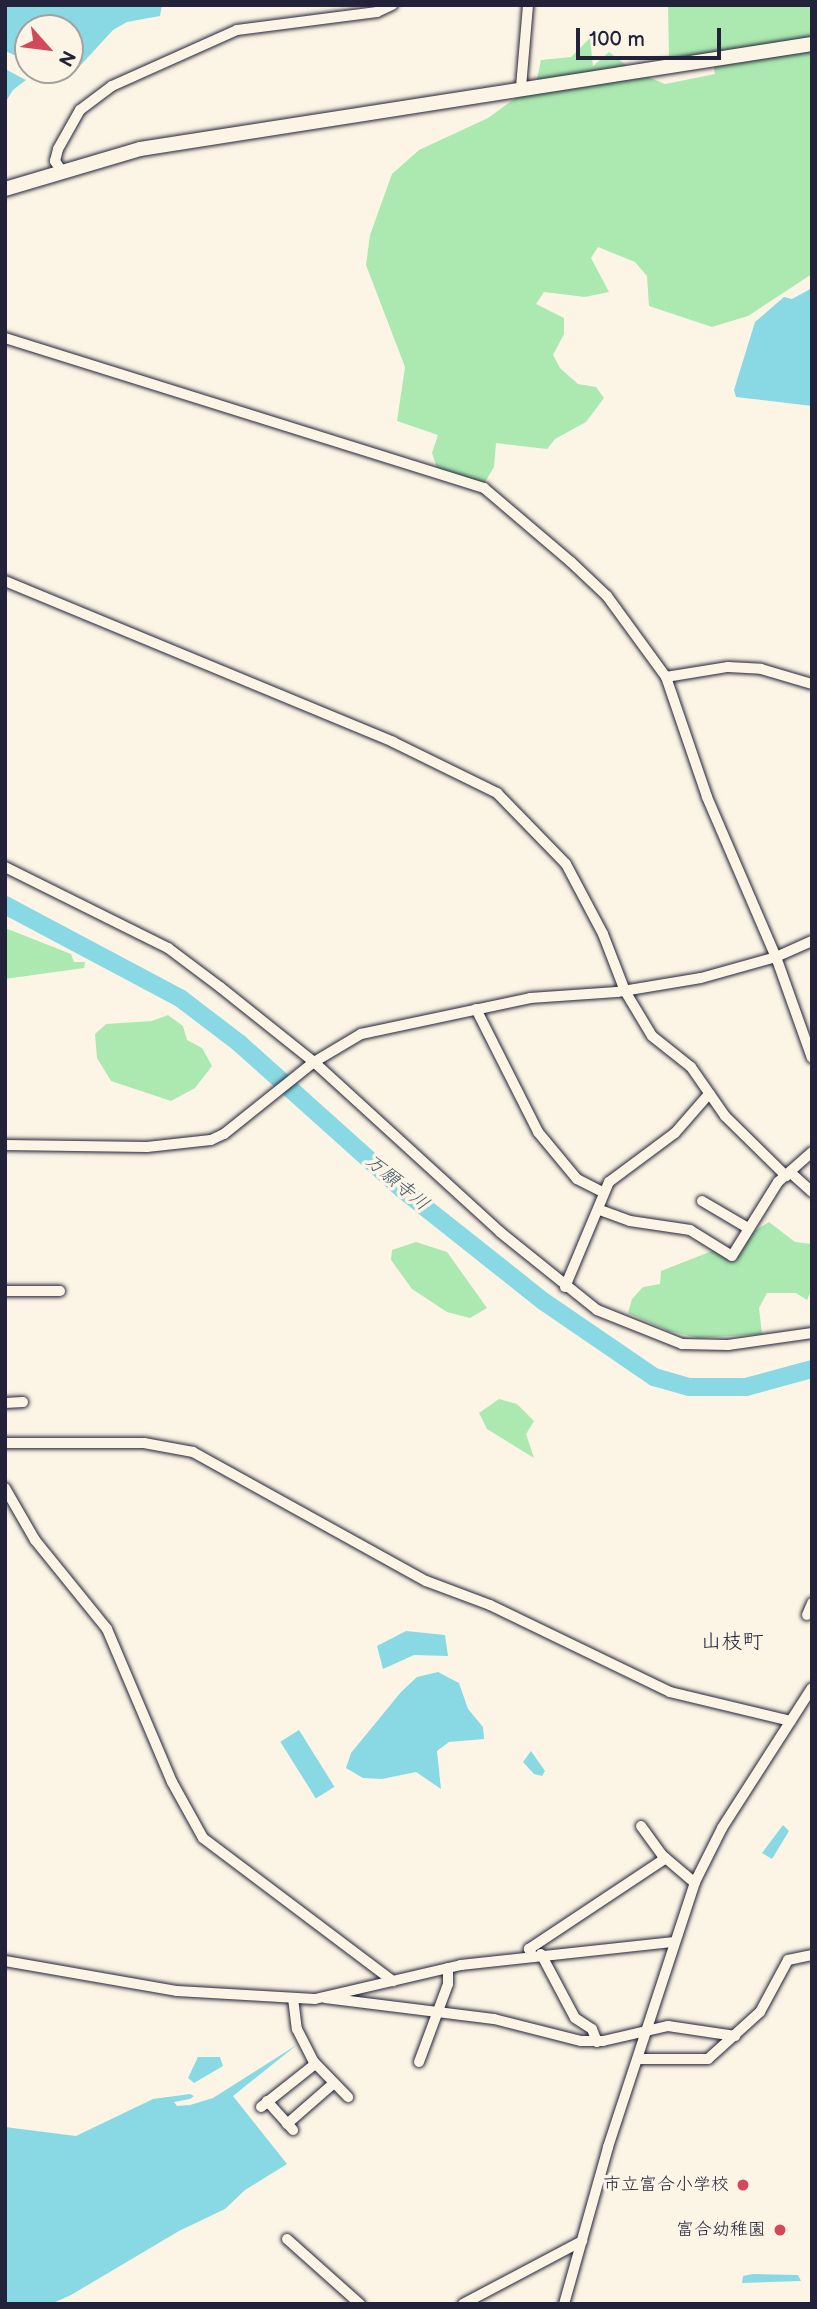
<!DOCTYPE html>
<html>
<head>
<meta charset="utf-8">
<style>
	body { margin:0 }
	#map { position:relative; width:817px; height:2309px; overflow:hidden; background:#fcf5e5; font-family:"Balsamiq Sans","Klee One",sans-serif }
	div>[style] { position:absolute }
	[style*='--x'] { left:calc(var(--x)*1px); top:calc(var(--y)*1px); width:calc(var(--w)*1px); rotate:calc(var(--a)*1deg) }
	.green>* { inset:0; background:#abe9b0 }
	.water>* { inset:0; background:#89d9e4; transform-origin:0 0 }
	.river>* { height:18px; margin:-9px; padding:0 9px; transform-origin:9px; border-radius:9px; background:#89d9e4 }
	.roads { filter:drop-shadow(0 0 2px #22223b) drop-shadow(0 0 2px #22223b) }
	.street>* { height:10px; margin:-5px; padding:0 5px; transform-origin:5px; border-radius:5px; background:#fcf5e5 }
	.secondary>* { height:14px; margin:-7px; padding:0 7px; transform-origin:7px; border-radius:7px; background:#fcf5e5 }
	.dots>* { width:19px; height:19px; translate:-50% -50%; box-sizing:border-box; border:4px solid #fcf5e5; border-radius:50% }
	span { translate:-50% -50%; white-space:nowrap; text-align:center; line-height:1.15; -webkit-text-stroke:7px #fcf5e5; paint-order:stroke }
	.poi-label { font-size:18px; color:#22223b }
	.right { translate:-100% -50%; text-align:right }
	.water-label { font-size:19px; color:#41596e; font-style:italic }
	.quarter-label { font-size:21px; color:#22223b }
	.frame { position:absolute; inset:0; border:7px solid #22223b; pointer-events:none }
	.north { position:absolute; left:14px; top:14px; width:70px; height:70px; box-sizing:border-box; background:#fcf5e5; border:2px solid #a5a1a1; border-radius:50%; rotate:118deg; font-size:19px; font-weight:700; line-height:28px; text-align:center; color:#22223b }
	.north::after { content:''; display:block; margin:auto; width:24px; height:32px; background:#d1495b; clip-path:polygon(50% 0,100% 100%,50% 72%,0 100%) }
	.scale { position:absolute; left:576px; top:28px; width:145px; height:32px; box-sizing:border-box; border:4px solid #22223b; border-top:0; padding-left:9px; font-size:21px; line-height:24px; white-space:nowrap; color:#22223b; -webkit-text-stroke:5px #fcf5e5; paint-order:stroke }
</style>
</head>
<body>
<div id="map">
	<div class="green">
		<div style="clip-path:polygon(668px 5px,812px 5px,812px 274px,748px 316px,712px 327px,649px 306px,647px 276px,635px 262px,598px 247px,591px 258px,609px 292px,585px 297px,544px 292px,536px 304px,564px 318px,564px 334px,553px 355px,560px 368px,578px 384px,596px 387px,604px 398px,586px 422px,555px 439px,547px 449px,496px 443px,494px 467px,484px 484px,437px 468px,432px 453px,438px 435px,397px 421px,405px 367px,366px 265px,370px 235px,392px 174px,419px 150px,488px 118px,536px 83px,541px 60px,571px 57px,590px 38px,593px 66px,609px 52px,634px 71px,665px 84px,715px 74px,711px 55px,669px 58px)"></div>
		<div style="clip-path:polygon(5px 928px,71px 954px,74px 962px,85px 962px,84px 968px,5px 979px)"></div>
		<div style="clip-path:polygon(168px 1015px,183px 1026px,187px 1040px,202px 1048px,212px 1066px,195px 1088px,171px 1101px,111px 1081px,97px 1058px,95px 1034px,106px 1024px,152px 1021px)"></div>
		<div style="clip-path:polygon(769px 1222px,795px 1242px,812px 1244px,812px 1289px,807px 1300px,796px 1293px,767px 1293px,759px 1308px,762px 1334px,698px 1338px,669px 1331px,628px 1313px,632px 1299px,643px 1287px,660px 1284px,661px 1271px,717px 1249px,734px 1261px,751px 1233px)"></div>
		<div style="clip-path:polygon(416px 1242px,447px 1252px,487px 1308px,470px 1318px,447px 1312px,412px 1289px,391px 1260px,392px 1250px)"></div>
		<div style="clip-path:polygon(499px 1399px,517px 1404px,534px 1421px,526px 1434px,534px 1458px,487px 1429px,479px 1413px)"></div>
	</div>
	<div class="water">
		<div style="clip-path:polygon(5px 5px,162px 5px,160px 16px,127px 22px,113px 30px,68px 79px,46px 70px,70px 70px,70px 28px,28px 28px,28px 61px,5px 51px)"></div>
		<div style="clip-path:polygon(5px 69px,26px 80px,13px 90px,5px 103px)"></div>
		<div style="clip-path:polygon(812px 288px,812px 406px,736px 397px,734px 390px,755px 322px,784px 297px,792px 299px)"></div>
		<div style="clip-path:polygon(406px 1631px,445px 1635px,448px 1656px,414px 1655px,383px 1669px,377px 1646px)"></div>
		<div style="clip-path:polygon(438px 1672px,459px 1683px,468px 1709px,483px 1727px,484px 1739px,449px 1742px,437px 1751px,441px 1789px,416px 1772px,382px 1779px,363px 1778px,346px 1768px,351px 1753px,401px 1692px,417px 1677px)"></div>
		<div style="left:299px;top:1730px;width:67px;height:22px;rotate:58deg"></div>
		<div style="clip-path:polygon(531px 1751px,545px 1771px,542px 1776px,534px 1774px,523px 1762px)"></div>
		<div style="clip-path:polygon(783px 1825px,789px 1831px,772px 1859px,762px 1853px)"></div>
		<div style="clip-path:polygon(298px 2044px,233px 2096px,287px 2164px,245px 2190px,225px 2209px,179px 2231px,71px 2295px,51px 2304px,5px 2304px,5px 2127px,76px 2136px,153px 2099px,190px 2094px,194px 2096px,190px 2099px,174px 2102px,177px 2106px,190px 2105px,213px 2098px)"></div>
		<div style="clip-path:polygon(198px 2057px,220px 2057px,223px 2066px,194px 2083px,188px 2078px)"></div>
		<div style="clip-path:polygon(753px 2274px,798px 2275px,801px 2281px,742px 2283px,743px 2276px)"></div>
	</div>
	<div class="river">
		<div style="--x:5;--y:905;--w:198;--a:28"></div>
		<div style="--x:180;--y:998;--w:74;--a:37.3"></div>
		<div style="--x:239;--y:1043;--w:220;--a:41.9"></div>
		<div style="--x:403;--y:1190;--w:179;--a:38.4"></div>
		<div style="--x:543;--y:1301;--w:135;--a:34.4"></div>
		<div style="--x:654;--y:1377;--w:36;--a:16"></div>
		<div style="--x:689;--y:1387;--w:57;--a:0"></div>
		<div style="--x:746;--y:1387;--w:68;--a:-15.3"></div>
	</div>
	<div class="roads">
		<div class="street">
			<div style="--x:521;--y:87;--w:82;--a:-85.1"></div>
			<div style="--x:61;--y:170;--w:11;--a:-124"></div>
			<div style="--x:55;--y:161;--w:12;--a:-76"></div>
			<div style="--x:58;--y:149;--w:45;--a:-60.6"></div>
			<div style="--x:80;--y:110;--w:40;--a:-37"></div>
			<div style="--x:112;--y:86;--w:137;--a:-24.1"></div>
			<div style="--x:237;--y:30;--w:141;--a:-7.3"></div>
			<div style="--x:377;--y:12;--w:17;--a:-25"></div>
			<div style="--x:5;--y:338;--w:502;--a:17.39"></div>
			<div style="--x:484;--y:488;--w:114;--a:40.4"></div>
			<div style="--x:571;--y:562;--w:50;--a:43.4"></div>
			<div style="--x:607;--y:596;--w:100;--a:53.9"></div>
			<div style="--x:666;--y:677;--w:127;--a:71.1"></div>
			<div style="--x:707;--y:797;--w:174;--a:66.7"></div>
			<div style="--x:776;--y:957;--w:107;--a:70.4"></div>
			<div style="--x:5;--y:581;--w:420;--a:22.5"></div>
			<div style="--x:393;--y:742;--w:116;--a:26.1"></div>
			<div style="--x:497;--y:793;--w:99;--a:45.8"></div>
			<div style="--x:566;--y:864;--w:79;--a:62.1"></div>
			<div style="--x:603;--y:934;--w:61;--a:68.9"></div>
			<div style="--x:625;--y:991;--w:52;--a:59"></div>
			<div style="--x:652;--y:1036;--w:50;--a:38.5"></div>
			<div style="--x:691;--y:1067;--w:60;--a:55.2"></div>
			<div style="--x:725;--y:1116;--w:86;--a:44.5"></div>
			<div style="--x:666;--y:677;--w:63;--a:-9.2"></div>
			<div style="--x:728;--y:667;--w:33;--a:3"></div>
			<div style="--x:761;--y:669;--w:53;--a:16.4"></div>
			<div style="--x:5;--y:867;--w:182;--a:26.4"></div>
			<div style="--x:168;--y:948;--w:65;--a:36.9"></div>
			<div style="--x:220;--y:987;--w:120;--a:38.6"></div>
			<div style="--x:314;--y:1062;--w:252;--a:42.4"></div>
			<div style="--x:500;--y:1232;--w:124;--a:38.8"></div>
			<div style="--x:597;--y:1310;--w:92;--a:21.8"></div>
			<div style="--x:682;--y:1344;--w:46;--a:1.2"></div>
			<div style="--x:728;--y:1345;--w:85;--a:-8.1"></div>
			<div style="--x:476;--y:1009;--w:138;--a:63.2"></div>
			<div style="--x:538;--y:1132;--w:61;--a:50.3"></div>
			<div style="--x:577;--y:1179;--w:30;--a:27"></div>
			<div style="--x:5;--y:1145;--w:142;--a:0.8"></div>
			<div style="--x:147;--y:1147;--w:64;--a:-6.2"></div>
			<div style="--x:211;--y:1140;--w:14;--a:-25"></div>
			<div style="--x:224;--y:1134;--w:115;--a:-38.7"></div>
			<div style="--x:314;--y:1062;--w:55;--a:-30.8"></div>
			<div style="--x:361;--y:1034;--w:173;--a:-12"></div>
			<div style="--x:530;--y:998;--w:87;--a:-3.9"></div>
			<div style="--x:617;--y:992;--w:85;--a:-9.5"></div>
			<div style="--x:701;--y:978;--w:78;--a:-15.6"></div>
			<div style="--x:776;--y:957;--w:39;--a:-24"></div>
			<div style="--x:791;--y:1173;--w:28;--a:42"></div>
			<div style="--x:702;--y:1201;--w:53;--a:30.4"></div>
			<div style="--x:600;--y:1210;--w:32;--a:20"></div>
			<div style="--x:630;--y:1221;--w:61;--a:8.5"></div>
			<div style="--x:690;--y:1230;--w:49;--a:31.8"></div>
			<div style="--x:732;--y:1256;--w:87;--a:-58.1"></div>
			<div style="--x:778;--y:1182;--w:45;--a:-41.4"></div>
			<div style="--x:565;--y:1287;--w:114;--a:-67.3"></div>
			<div style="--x:609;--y:1182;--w:82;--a:-36.6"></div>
			<div style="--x:675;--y:1133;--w:52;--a:-48.9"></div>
			<div style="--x:5;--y:1291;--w:55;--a:0"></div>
			<div style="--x:5;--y:1403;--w:18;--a:-3"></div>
			<div style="--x:5;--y:1443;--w:139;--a:0"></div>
			<div style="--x:144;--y:1443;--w:50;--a:10.4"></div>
			<div style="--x:193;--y:1452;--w:266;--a:29"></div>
			<div style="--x:426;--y:1581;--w:68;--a:20.6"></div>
			<div style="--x:490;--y:1605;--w:200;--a:25.8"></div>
			<div style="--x:670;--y:1692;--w:124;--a:13.5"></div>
			<div style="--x:5;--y:1488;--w:60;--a:60"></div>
			<div style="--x:35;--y:1540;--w:114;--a:51"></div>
			<div style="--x:107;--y:1629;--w:166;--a:67"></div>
			<div style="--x:172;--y:1782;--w:64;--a:61"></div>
			<div style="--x:203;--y:1838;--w:238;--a:37"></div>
			<div style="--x:807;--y:1615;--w:13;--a:-67"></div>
			<div style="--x:641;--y:1826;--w:36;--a:54"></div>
			<div style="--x:662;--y:1855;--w:43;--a:40.3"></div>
			<div style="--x:541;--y:1954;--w:72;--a:62"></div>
			<div style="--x:575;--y:2018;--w:20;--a:33"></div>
			<div style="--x:592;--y:2029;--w:14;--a:69"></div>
			<div style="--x:532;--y:1955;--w:7;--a:-117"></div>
			<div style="--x:529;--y:1949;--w:164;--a:-33.6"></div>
			<div style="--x:5;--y:1961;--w:175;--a:9.9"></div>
			<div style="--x:177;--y:1991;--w:138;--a:3.3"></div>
			<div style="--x:315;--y:1999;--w:150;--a:-13.1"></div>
			<div style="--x:461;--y:1965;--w:214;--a:-6.2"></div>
			<div style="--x:293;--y:1998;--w:31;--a:83"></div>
			<div style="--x:297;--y:2029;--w:37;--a:63"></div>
			<div style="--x:314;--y:2062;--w:49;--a:45.8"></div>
			<div style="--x:325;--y:1998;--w:170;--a:7.1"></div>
			<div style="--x:494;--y:2019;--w:90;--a:14.2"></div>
			<div style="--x:581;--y:2041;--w:22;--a:0"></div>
			<div style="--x:603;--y:2041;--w:67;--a:-13"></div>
			<div style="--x:668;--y:2026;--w:68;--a:8.5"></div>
			<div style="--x:638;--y:2059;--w:70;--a:0"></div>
			<div style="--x:708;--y:2059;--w:70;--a:-42.1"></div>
			<div style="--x:760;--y:2012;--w:59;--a:-61.7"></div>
			<div style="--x:788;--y:1960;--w:25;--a:-12"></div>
			<div style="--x:419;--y:2062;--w:83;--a:-69.6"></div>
			<div style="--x:448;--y:1984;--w:16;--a:-90"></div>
			<div style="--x:267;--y:2101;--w:39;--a:48"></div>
			<div style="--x:261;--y:2107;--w:69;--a:-38.5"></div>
			<div style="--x:287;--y:2124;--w:62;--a:-41.1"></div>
			<div style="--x:287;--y:2239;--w:98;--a:41.7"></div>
			<div style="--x:463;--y:2304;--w:135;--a:-27.9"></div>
			<div style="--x:564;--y:2304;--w:163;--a:-74.3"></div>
			<div style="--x:608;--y:2147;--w:281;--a:-71.8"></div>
			<div style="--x:696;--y:1880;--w:58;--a:-63.4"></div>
			<div style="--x:722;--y:1828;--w:166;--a:-57.3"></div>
		</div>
		<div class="secondary">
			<div style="--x:5;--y:189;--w:141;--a:-16.5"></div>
			<div style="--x:140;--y:149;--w:680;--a:-8.88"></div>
		</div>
	</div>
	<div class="dots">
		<div style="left:743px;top:2185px;background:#d1495b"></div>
		<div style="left:780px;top:2230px;background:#d1495b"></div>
	</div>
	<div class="poi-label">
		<span class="right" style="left:729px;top:2185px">市立富合小学校</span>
		<span class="right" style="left:766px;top:2230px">富合幼稚園</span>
	</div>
	<div class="water-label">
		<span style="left:397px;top:1183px;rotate:40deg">万願寺川</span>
	</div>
	<div class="quarter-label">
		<span style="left:732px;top:1642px">山枝町</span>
	</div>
	<div class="frame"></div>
	<div class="north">N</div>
	<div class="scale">100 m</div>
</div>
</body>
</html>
